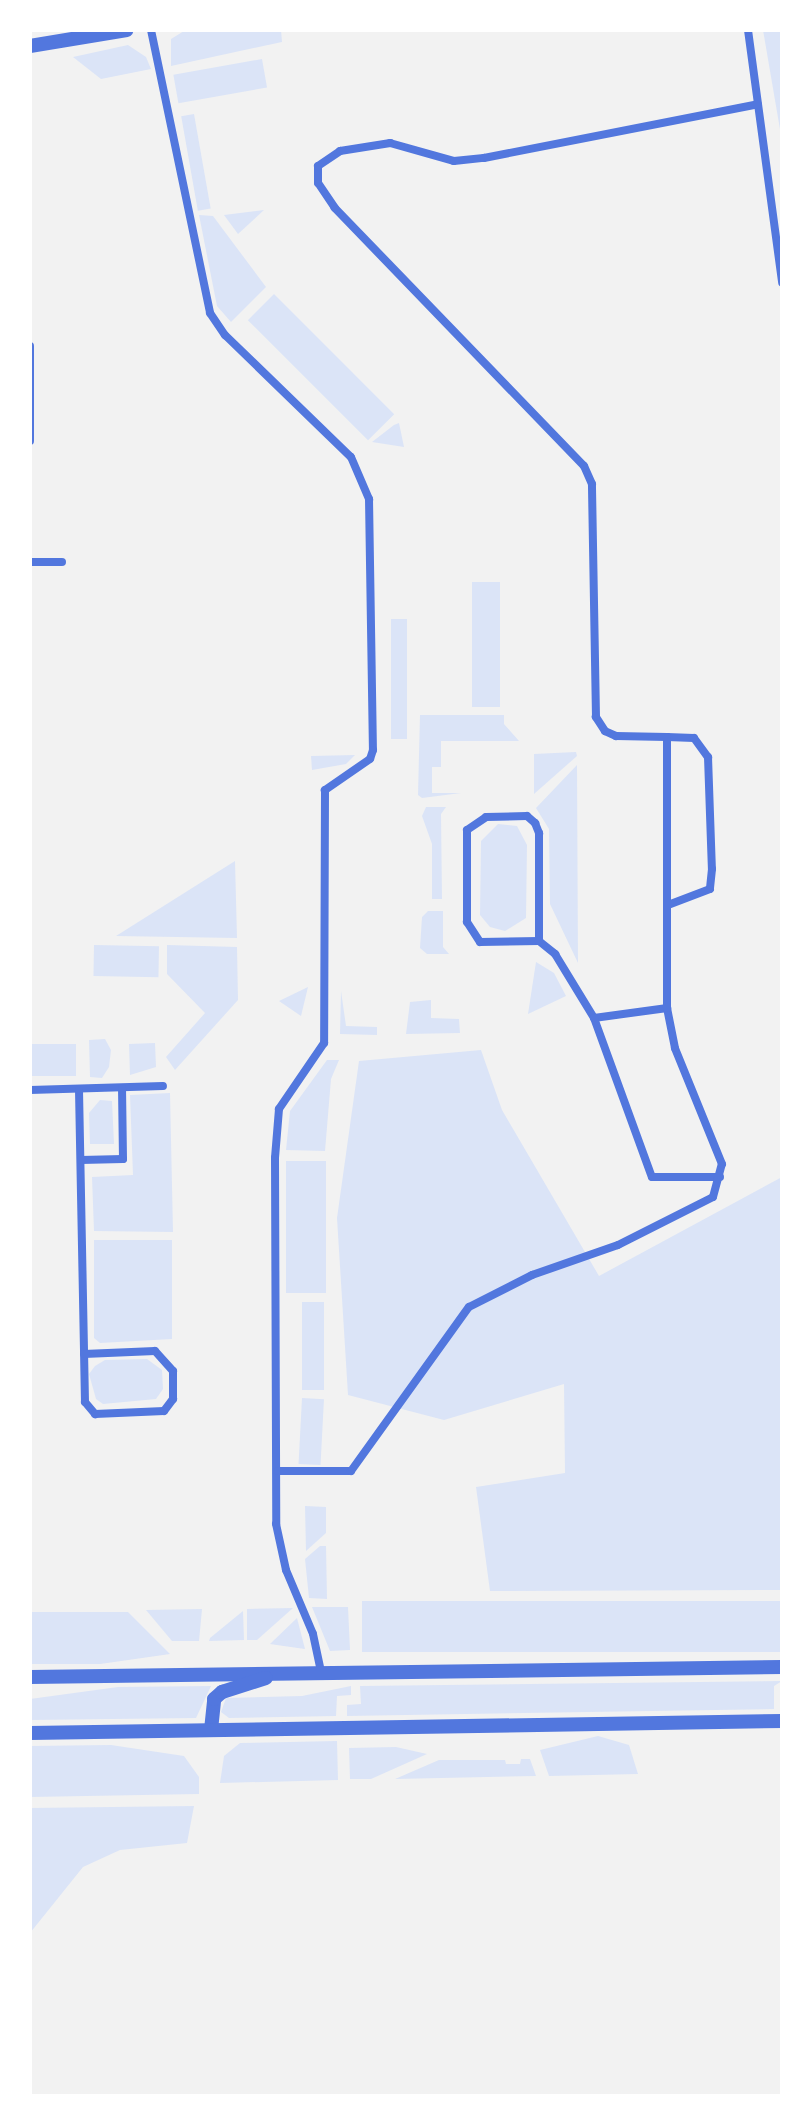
<!DOCTYPE html>
<html>
<head>
<meta charset="utf-8">
<style>
	body { margin:0 }
	#map { position:relative; width:812px; height:2126px; overflow:hidden; background:#f2f2f2; font-family:Barlow,sans-serif }
	div>[style] { position:absolute }
	[style*='--x'] { left:calc(var(--x)*1px); top:calc(var(--y)*1px); width:calc(var(--w)*1px); rotate:calc(var(--a)*1deg) }
	.green>* { inset:0; background:#dbe4f7; transform-origin:0 0 }
	.minor>* { height:8px; margin:-4px; padding:0 4px; transform-origin:4px; border-radius:4px; background:#5277de }
	.tertiary>* { height:14px; margin:-7px; padding:0 7px; transform-origin:7px; border-radius:7px; background:#5277de }
	span { translate:-50% -50%; white-space:nowrap; text-align:center; line-height:1.15; -webkit-text-stroke:7px #fff; paint-order:stroke }
	.frame { position:absolute; inset:0; border:32px solid #fff; pointer-events:none }
</style>
</head>
<body>
<div id="map">
	<div class="green">
		<div style="clip-path:polygon(763px 30px,782px 30px,782px 141px)"></div>
		<div style="clip-path:polygon(184px 31px,281px 30px,282px 42px,171px 66px,171px 39px)"></div>
		<div style="clip-path:polygon(128px 45px,146px 57px,151px 69px,101px 79px,73px 57px)"></div>
		<div style="left:262px;top:59px;width:29px;height:90px;rotate:80deg"></div>
		<div style="left:194px;top:114px;width:96px;height:13px;rotate:80deg"></div>
		<div style="clip-path:polygon(264px 210px,238px 234px,224px 215px)"></div>
		<div style="clip-path:polygon(199px 215px,213px 216px,266px 287px,231px 322px,217px 306px)"></div>
		<div style="left:274px;top:294px;width:170px;height:37px;rotate:45deg"></div>
		<div style="clip-path:polygon(399px 423px,404px 447px,372px 442px,394px 425px)"></div>
		<div style="left:500px;top:582px;width:125px;height:28px;rotate:90deg"></div>
		<div style="left:391px;top:619px;width:16px;height:120px"></div>
		<div style="clip-path:polygon(420px 715px,504px 715px,504px 724px,519px 741px,441px 741px,441px 767px,432px 767px,432px 793px,461px 793px,422px 798px,418px 795px)"></div>
		<div style="clip-path:polygon(576px 752px,577px 756px,534px 794px,534px 754px)"></div>
		<div style="clip-path:polygon(355px 755px,346px 764px,312px 770px,311px 756px)"></div>
		<div style="clip-path:polygon(577px 765px,578px 963px,550px 904px,549px 829px,536px 808px)"></div>
		<div style="clip-path:polygon(426px 807px,446px 807px,441px 814px,442px 899px,432px 899px,432px 844px,422px 816px)"></div>
		<div style="clip-path:polygon(498px 824px,517px 826px,527px 845px,526px 918px,505px 931px,490px 927px,480px 915px,481px 841px)"></div>
		<div style="clip-path:polygon(235px 861px,237px 938px,116px 936px)"></div>
		<div style="clip-path:polygon(428px 911px,443px 911px,443px 947px,449px 954px,427px 954px,420px 948px,422px 917px)"></div>
		<div style="left:94px;top:945px;width:65px;height:31px;rotate:1deg"></div>
		<div style="clip-path:polygon(167px 945px,237px 947px,238px 1000px,175px 1070px,166px 1057px,205px 1013px,167px 974px)"></div>
		<div style="clip-path:polygon(536px 962px,554px 973px,566px 996px,528px 1014px)"></div>
		<div style="clip-path:polygon(308px 987px,301px 1016px,279px 1001px)"></div>
		<div style="clip-path:polygon(341px 991px,346px 1026px,377px 1027px,377px 1035px,340px 1034px)"></div>
		<div style="clip-path:polygon(431px 1000px,431px 1018px,459px 1019px,460px 1033px,406px 1034px,410px 1002px)"></div>
		<div style="clip-path:polygon(105px 1039px,111px 1050px,109px 1067px,102px 1078px,90px 1077px,89px 1040px)"></div>
		<div style="clip-path:polygon(155px 1043px,156px 1067px,130px 1075px,129px 1044px)"></div>
		<div style="left:32px;top:1044px;width:44px;height:32px"></div>
		<div style="clip-path:polygon(481px 1050px,502px 1110px,599px 1276px,782px 1177px,782px 1590px,490px 1591px,476px 1487px,565px 1473px,564px 1384px,444px 1420px,348px 1395px,337px 1218px,359px 1061px)"></div>
		<div style="clip-path:polygon(327px 1060px,339px 1060px,331px 1079px,325px 1151px,286px 1150px,290px 1111px)"></div>
		<div style="clip-path:polygon(170px 1093px,173px 1232px,94px 1231px,92px 1177px,133px 1175px,130px 1095px)"></div>
		<div style="clip-path:polygon(100px 1100px,112px 1101px,114px 1144px,90px 1144px,89px 1113px)"></div>
		<div style="left:286px;top:1161px;width:40px;height:132px"></div>
		<div style="clip-path:polygon(94px 1240px,172px 1240px,172px 1339px,100px 1343px,94px 1338px)"></div>
		<div style="left:302px;top:1302px;width:22px;height:88px"></div>
		<div style="clip-path:polygon(147px 1359px,162px 1370px,163px 1389px,156px 1399px,103px 1404px,96px 1399px,89px 1374px,95px 1366px,105px 1360px)"></div>
		<div style="left:302px;top:1398px;width:22px;height:66px;rotate:3deg"></div>
		<div style="clip-path:polygon(305px 1506px,326px 1507px,326px 1533px,306px 1551px)"></div>
		<div style="clip-path:polygon(320px 1546px,326px 1546px,327px 1599px,309px 1598px,305px 1559px)"></div>
		<div style="left:782px;top:1601px;width:51px;height:420px;rotate:90deg"></div>
		<div style="clip-path:polygon(312px 1607px,348px 1607px,350px 1650px,330px 1651px)"></div>
		<div style="clip-path:polygon(293px 1608px,257px 1640px,247px 1640px,247px 1609px)"></div>
		<div style="clip-path:polygon(202px 1609px,199px 1641px,172px 1641px,146px 1610px)"></div>
		<div style="clip-path:polygon(243px 1611px,244px 1640px,209px 1641px,210px 1638px)"></div>
		<div style="clip-path:polygon(30px 1612px,128px 1612px,170px 1654px,100px 1664px,30px 1664px)"></div>
		<div style="clip-path:polygon(297px 1618px,305px 1649px,270px 1644px)"></div>
		<div style="clip-path:polygon(782px 1681px,774px 1686px,774px 1709px,347px 1716px,347px 1705px,361px 1704px,360px 1686px)"></div>
		<div style="clip-path:polygon(211px 1686px,196px 1718px,30px 1720px,30px 1699px,118px 1687px)"></div>
		<div style="clip-path:polygon(351px 1686px,351px 1695px,337px 1696px,336px 1716px,229px 1718px,221px 1712px,226px 1698px,302px 1696px)"></div>
		<div style="clip-path:polygon(598px 1736px,629px 1745px,638px 1774px,549px 1776px,540px 1750px)"></div>
		<div style="clip-path:polygon(337px 1741px,338px 1780px,220px 1783px,224px 1756px,240px 1743px)"></div>
		<div style="clip-path:polygon(111px 1745px,184px 1756px,199px 1777px,199px 1794px,30px 1797px,30px 1746px)"></div>
		<div style="clip-path:polygon(396px 1747px,427px 1754px,371px 1779px,350px 1779px,349px 1748px)"></div>
		<div style="clip-path:polygon(521px 1759px,530px 1759px,536px 1776px,395px 1779px,439px 1760px,505px 1760px,506px 1764px,520px 1764px)"></div>
		<div style="clip-path:polygon(194px 1806px,187px 1843px,120px 1850px,83px 1867px,30px 1933px,30px 1808px)"></div>
	</div>
	<div class="minor">
		<div style="--x:151;--y:30;--w:289;--a:78.2"></div>
		<div style="--x:210;--y:313;--w:27;--a:56"></div>
		<div style="--x:225;--y:335;--w:175;--a:44.1"></div>
		<div style="--x:351;--y:457;--w:46;--a:66.8"></div>
		<div style="--x:369;--y:499;--w:251;--a:89.1"></div>
		<div style="--x:373;--y:750;--w:9;--a:108"></div>
		<div style="--x:370;--y:759;--w:55;--a:145.4"></div>
		<div style="--x:325;--y:790;--w:253;--a:90.2"></div>
		<div style="--x:324;--y:1043;--w:80;--a:124.3"></div>
		<div style="--x:279;--y:1109;--w:49;--a:94.7"></div>
		<div style="--x:275;--y:1158;--w:366;--a:89.8"></div>
		<div style="--x:276;--y:1524;--w:47;--a:77.7"></div>
		<div style="--x:286;--y:1570;--w:69;--a:67.1"></div>
		<div style="--x:313;--y:1634;--w:39;--a:78"></div>
		<div style="--x:748;--y:30;--w:255;--a:82.3"></div>
		<div style="--x:30;--y:346;--w:95;--a:90"></div>
		<div style="--x:30;--y:562;--w:32;--a:0"></div>
		<div style="--x:667;--y:737;--w:27;--a:2"></div>
		<div style="--x:694;--y:738;--w:24;--a:54"></div>
		<div style="--x:708;--y:757;--w:112;--a:88"></div>
		<div style="--x:712;--y:869;--w:20;--a:96"></div>
		<div style="--x:710;--y:889;--w:45;--a:159.1"></div>
		<div style="--x:539;--y:941;--w:59;--a:179"></div>
		<div style="--x:480;--y:942;--w:24;--a:-123"></div>
		<div style="--x:467;--y:922;--w:92;--a:-90"></div>
		<div style="--x:467;--y:830;--w:23;--a:-34"></div>
		<div style="--x:486;--y:817;--w:41;--a:-1.4"></div>
		<div style="--x:527;--y:816;--w:11;--a:41"></div>
		<div style="--x:535;--y:823;--w:11;--a:68"></div>
		<div style="--x:539;--y:833;--w:108;--a:90"></div>
		<div style="--x:539;--y:941;--w:21;--a:39"></div>
		<div style="--x:555;--y:954;--w:75;--a:58.6"></div>
		<div style="--x:594;--y:1018;--w:74;--a:-7.8"></div>
		<div style="--x:594;--y:1018;--w:169;--a:70"></div>
		<div style="--x:652;--y:1177;--w:68;--a:0"></div>
		<div style="--x:30;--y:1090;--w:133;--a:-1.7"></div>
		<div style="--x:79;--y:1090;--w:312;--a:88.9"></div>
		<div style="--x:85;--y:1402;--w:16;--a:50"></div>
		<div style="--x:95;--y:1414;--w:69;--a:-2.5"></div>
		<div style="--x:164;--y:1411;--w:15;--a:-53"></div>
		<div style="--x:173;--y:1399;--w:28;--a:-90"></div>
		<div style="--x:173;--y:1371;--w:27;--a:-132"></div>
		<div style="--x:155;--y:1351;--w:71;--a:177.6"></div>
		<div style="--x:81;--y:1160;--w:42;--a:-1.4"></div>
		<div style="--x:123;--y:1159;--w:71;--a:-90.8"></div>
		<div style="--x:278;--y:1471;--w:73;--a:0"></div>
		<div style="--x:351;--y:1471;--w:202;--a:-54.3"></div>
		<div style="--x:469;--y:1307;--w:71;--a:-26.9"></div>
		<div style="--x:532;--y:1275;--w:91;--a:-19.2"></div>
		<div style="--x:618;--y:1245;--w:106;--a:-26.8"></div>
		<div style="--x:713;--y:1197;--w:34;--a:-75"></div>
		<div style="--x:722;--y:1164;--w:125;--a:-112.1"></div>
		<div style="--x:675;--y:1048;--w:41;--a:-101.3"></div>
		<div style="--x:667;--y:1008;--w:271;--a:-90"></div>
		<div style="--x:667;--y:737;--w:51;--a:-178.9"></div>
		<div style="--x:616;--y:736;--w:12;--a:-156"></div>
		<div style="--x:605;--y:731;--w:17;--a:-123"></div>
		<div style="--x:596;--y:717;--w:233;--a:-91"></div>
		<div style="--x:592;--y:484;--w:20;--a:-114"></div>
		<div style="--x:584;--y:466;--w:359;--a:-134"></div>
		<div style="--x:335;--y:208;--w:30;--a:-124"></div>
		<div style="--x:318;--y:183;--w:17;--a:-90"></div>
		<div style="--x:318;--y:166;--w:27;--a:-34"></div>
		<div style="--x:340;--y:151;--w:51;--a:-9.1"></div>
		<div style="--x:390;--y:143;--w:66;--a:15.7"></div>
		<div style="--x:454;--y:161;--w:30;--a:-6"></div>
		<div style="--x:484;--y:158;--w:279;--a:-11.1"></div>
	</div>
	<div class="tertiary">
		<div style="--x:30;--y:46;--w:98;--a:-9.4"></div>
		<div style="--x:30;--y:1677;--w:752;--a:-0.76"></div>
		<div style="--x:211;--y:1730;--w:31;--a:-84"></div>
		<div style="--x:214;--y:1699;--w:11;--a:-41"></div>
		<div style="--x:222;--y:1692;--w:46;--a:-17.7"></div>
		<div style="--x:30;--y:1733;--w:752;--a:-0.91"></div>
	</div>
	<div class="frame"></div>
</div>
</body>
</html>
